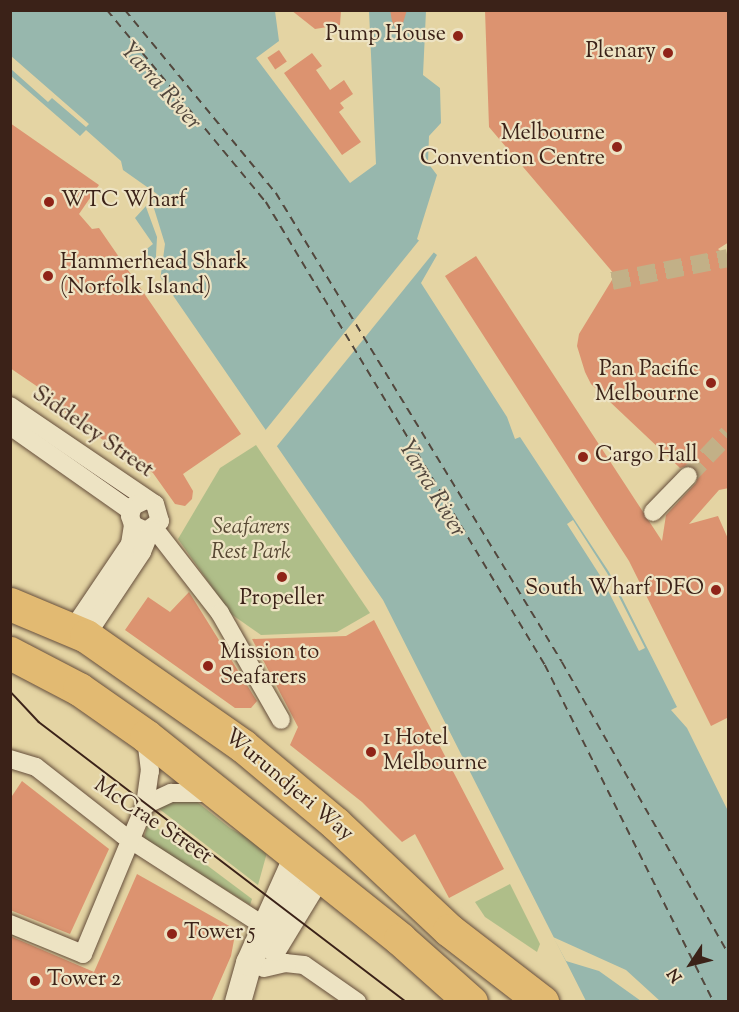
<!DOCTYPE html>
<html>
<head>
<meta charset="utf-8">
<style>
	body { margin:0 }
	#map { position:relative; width:739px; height:1012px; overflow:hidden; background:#e4d4a3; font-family:"Sorts Mill Goudy",serif }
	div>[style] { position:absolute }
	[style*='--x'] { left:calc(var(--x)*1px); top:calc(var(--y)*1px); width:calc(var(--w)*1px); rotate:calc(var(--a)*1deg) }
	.green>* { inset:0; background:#afbe89 }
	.water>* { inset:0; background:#97b7ad }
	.pier>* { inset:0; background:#e4d4a3; transform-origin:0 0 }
	.ferry>* { height:1.5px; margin-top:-0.75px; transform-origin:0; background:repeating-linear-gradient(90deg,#52473d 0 8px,transparent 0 14px) }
	.building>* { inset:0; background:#dc9370; transform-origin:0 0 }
	.street-tunnel>* { height:18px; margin-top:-9px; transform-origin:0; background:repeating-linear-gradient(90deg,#c2b087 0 18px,transparent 0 27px) }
	.roads { filter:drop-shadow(0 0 2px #654e3b) drop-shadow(0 0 2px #654e3b) }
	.street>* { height:18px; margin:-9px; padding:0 9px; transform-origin:9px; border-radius:9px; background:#ede3c3 }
	.secondary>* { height:26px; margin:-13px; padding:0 13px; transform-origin:13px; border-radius:13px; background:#ede3c3 }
	.highway>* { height:33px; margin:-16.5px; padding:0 16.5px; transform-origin:16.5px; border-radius:16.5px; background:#e2ba72 }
	.tram>* { height:1.5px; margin:-0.75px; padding:0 0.75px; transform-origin:0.75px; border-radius:0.75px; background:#3b2218 }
	.dots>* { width:16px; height:16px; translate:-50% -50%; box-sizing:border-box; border:3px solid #ede3c3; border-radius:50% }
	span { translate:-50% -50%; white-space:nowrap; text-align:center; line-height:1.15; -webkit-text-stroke:4.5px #ede3c3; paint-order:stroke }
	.poi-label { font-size:22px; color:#3b2218 }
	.right { translate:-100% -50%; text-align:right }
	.left { translate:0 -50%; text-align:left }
	.street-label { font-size:22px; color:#3b2218 }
	.park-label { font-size:22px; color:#584934; font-style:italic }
	.water-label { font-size:24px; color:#52473d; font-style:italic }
	.frame { position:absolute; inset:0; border:12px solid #3b2218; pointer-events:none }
	.north { position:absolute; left:661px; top:934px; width:60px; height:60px; -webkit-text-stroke:4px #ede3c3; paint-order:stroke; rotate:235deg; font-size:16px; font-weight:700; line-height:24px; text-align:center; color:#3b2218 }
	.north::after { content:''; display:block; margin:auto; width:21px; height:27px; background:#3b2218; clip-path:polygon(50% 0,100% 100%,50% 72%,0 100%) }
</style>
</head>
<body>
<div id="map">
	<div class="green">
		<div style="clip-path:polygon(256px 445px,370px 613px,337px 632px,261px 635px,231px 614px,178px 539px,220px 468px)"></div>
		<div style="clip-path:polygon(171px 800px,196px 801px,230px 828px,268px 849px,258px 885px,158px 808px)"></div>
		<div style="clip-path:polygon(148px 821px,252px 899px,250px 905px,144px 839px)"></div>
		<div style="clip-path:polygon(510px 884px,540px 944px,537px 952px,485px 917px,475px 902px)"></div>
	</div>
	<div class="water">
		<div style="clip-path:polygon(11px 11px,275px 11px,279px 41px,256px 58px,350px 183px,376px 164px,369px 11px,426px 11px,423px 75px,440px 88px,441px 123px,429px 136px,428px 163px,437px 175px,417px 239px,437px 255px,421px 283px,507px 417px,515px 439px,520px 437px,609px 572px,677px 707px,671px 710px,687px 728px,728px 811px,728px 1001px,586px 1001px,383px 600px,143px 252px,153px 244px,135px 218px,157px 194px,123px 170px,121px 161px,86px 130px,80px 136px,11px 76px)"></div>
	</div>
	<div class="pier">
		<div style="clip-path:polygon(11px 56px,89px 124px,86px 127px,52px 98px,48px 102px,11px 69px)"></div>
		<div style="clip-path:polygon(152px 202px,165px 244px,160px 281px,155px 274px,157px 237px,146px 207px)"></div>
		<div style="left:421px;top:238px;width:19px;height:256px;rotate:39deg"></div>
		<div style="clip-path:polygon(573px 520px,607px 573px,645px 648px,639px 651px,601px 577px,567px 524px)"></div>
		<div style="clip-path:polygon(553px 937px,626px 970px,660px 1001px,641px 1001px,599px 971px,566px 961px)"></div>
	</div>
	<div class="ferry">
		<div style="--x:107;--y:10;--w:249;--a:50.4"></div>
		<div style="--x:266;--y:202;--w:541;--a:58.93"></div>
		<div style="--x:545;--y:665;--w:377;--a:63.4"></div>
		<div style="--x:125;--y:10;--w:237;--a:50.5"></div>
		<div style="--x:276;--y:193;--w:549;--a:58.62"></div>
		<div style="--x:562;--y:662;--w:335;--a:60.3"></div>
	</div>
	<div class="building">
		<div style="clip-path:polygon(291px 10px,341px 10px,340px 25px,315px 29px)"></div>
		<div style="clip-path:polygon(390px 10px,407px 10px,399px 36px,392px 21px)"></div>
		<div style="clip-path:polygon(485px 10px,729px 10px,729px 242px,718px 249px,729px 259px,729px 488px,719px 490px,689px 524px,718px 516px,729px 541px,729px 717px,711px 726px,629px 561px,445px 276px,476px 256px,662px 541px,666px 515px,696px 483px,699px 472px,690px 465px,680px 468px,591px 384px,585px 372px,577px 346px,579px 334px,615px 275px,489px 127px)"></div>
		<div style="left:279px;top:50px;width:14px;height:14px;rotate:56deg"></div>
		<div style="clip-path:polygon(312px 53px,322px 66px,316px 70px,330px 90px,344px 80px,353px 94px,340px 103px,344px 108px,339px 112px,361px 142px,342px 155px,284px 73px)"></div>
		<div style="clip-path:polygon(10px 123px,99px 185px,79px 214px,92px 229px,99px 228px,241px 434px,183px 474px,193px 491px,192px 499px,185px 506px,175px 504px,153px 473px,76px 422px,73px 424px,56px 399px,49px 404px,38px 387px,10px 368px)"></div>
		<div style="clip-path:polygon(189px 592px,257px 701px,251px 708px,235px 708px,125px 630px,148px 597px,170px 612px)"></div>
		<div style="clip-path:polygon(374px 620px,504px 869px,449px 898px,415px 834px,402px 842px,362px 802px,290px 745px,298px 727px,252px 639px,346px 636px)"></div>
		<div style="clip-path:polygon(22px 781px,109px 849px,70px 934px,10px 910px,10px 799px)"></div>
		<div style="clip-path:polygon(137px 874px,231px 927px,234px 940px,231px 956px,211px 1002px,10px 1002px,10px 936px,94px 972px)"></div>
	</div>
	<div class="street-tunnel">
		<div style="--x:612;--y:281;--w:118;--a:-11.2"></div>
		<div style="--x:688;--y:476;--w:58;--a:-46.4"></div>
	</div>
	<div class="roads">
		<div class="street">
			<div style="--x:10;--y:406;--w:175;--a:34.1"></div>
			<div style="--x:155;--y:504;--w:18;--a:74"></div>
			<div style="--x:160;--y:521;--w:17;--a:144"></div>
			<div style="--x:146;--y:531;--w:14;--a:-155"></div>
			<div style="--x:133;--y:525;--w:9;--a:-108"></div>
			<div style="--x:130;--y:516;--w:10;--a:-73"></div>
			<div style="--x:133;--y:506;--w:14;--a:-25"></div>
			<div style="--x:10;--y:426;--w:148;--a:35.1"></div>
			<div style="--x:653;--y:512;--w:50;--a:-45.8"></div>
			<div style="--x:154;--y:528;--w:108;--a:52.2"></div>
			<div style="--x:220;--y:613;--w:123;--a:60.3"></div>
			<div style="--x:72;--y:630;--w:104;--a:-56"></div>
			<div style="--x:130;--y:544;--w:19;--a:-81"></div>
			<div style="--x:86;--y:636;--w:101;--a:-56.3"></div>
			<div style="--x:142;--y:552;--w:24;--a:-68"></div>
			<div style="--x:10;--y:759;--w:27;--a:17"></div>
			<div style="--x:36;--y:767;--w:110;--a:38"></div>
			<div style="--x:123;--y:835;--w:170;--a:32.8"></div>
			<div style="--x:145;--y:805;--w:29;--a:-25"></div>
			<div style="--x:171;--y:793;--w:42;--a:0"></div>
			<div style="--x:10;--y:924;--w:79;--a:22.3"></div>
			<div style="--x:83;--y:954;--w:161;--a:-67.4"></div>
			<div style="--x:145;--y:805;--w:34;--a:-82"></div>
			<div style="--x:150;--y:771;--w:35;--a:-97"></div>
			<div style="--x:264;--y:968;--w:22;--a:-13"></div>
			<div style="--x:285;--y:963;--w:19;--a:6"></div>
			<div style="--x:304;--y:965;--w:65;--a:34.9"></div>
		</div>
		<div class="secondary">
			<div style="--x:274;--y:948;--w:87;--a:-58.7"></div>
			<div style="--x:238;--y:1002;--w:41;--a:-74.2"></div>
			<div style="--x:249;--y:963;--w:117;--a:-65.8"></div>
		</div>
		<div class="highway">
			<div style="--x:10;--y:604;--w:82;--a:22.8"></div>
			<div style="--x:86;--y:636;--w:192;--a:35"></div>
			<div style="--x:243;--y:746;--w:120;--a:39.9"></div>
			<div style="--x:335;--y:823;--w:156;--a:43.2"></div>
			<div style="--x:449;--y:930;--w:118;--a:37.7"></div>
			<div style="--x:10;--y:653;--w:78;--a:27.6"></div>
			<div style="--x:79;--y:689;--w:82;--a:35"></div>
			<div style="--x:146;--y:736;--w:325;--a:38.6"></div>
			<div style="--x:400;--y:939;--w:95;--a:41.6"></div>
		</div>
	</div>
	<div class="tram">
		<div style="--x:10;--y:691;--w:42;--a:46.9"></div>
		<div style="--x:39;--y:722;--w:462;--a:37.3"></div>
	</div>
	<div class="dots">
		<div style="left:458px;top:36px;background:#8f2418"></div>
		<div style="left:668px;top:53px;background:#8f2418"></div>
		<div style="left:617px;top:147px;background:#8f2418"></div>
		<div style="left:49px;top:202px;background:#8f2418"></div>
		<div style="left:48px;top:276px;background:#8f2418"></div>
		<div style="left:711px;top:383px;background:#8f2418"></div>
		<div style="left:583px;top:457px;background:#8f2418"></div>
		<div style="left:282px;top:577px;background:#8f2418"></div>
		<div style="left:716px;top:590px;background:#8f2418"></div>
		<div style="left:208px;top:666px;background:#8f2418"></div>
		<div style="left:371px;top:752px;background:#8f2418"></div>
		<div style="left:172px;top:934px;background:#8f2418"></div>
		<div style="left:35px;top:981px;background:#8f2418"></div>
	</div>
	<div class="poi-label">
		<span class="right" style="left:446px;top:36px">Pump House</span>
		<span class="right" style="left:656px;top:53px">Plenary</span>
		<span class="right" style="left:605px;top:147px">Melbourne<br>Convention Centre</span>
		<span class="left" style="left:61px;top:202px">WTC Wharf</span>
		<span class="left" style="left:60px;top:276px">Hammerhead Shark<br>(Norfolk Island)</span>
		<span class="right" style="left:699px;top:383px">Pan Pacific<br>Melbourne</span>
		<span class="left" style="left:595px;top:457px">Cargo Hall</span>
		<span class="right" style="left:704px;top:590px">South Wharf DFO</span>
		<span style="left:282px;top:600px">Propeller</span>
		<span class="left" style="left:220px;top:666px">Mission to<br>Seafarers</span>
		<span class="left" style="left:383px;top:752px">1 Hotel<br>Melbourne</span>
		<span class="left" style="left:184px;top:934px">Tower 5</span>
		<span class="left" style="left:47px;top:981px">Tower 2</span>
	</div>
	<div class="street-label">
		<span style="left:92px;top:433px;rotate:35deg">Siddeley Street</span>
		<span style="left:288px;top:786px;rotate:40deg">Wurundjeri Way</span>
		<span style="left:152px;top:822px;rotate:34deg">McCrae Street</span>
	</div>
	<div class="park-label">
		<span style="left:251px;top:541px">Seafarers<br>Rest Park</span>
	</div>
	<div class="water-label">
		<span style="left:160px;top:87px;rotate:48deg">Yarra River</span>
		<span style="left:431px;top:489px;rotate:59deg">Yarra River</span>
	</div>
	<div class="frame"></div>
	<div class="north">N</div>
</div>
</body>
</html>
